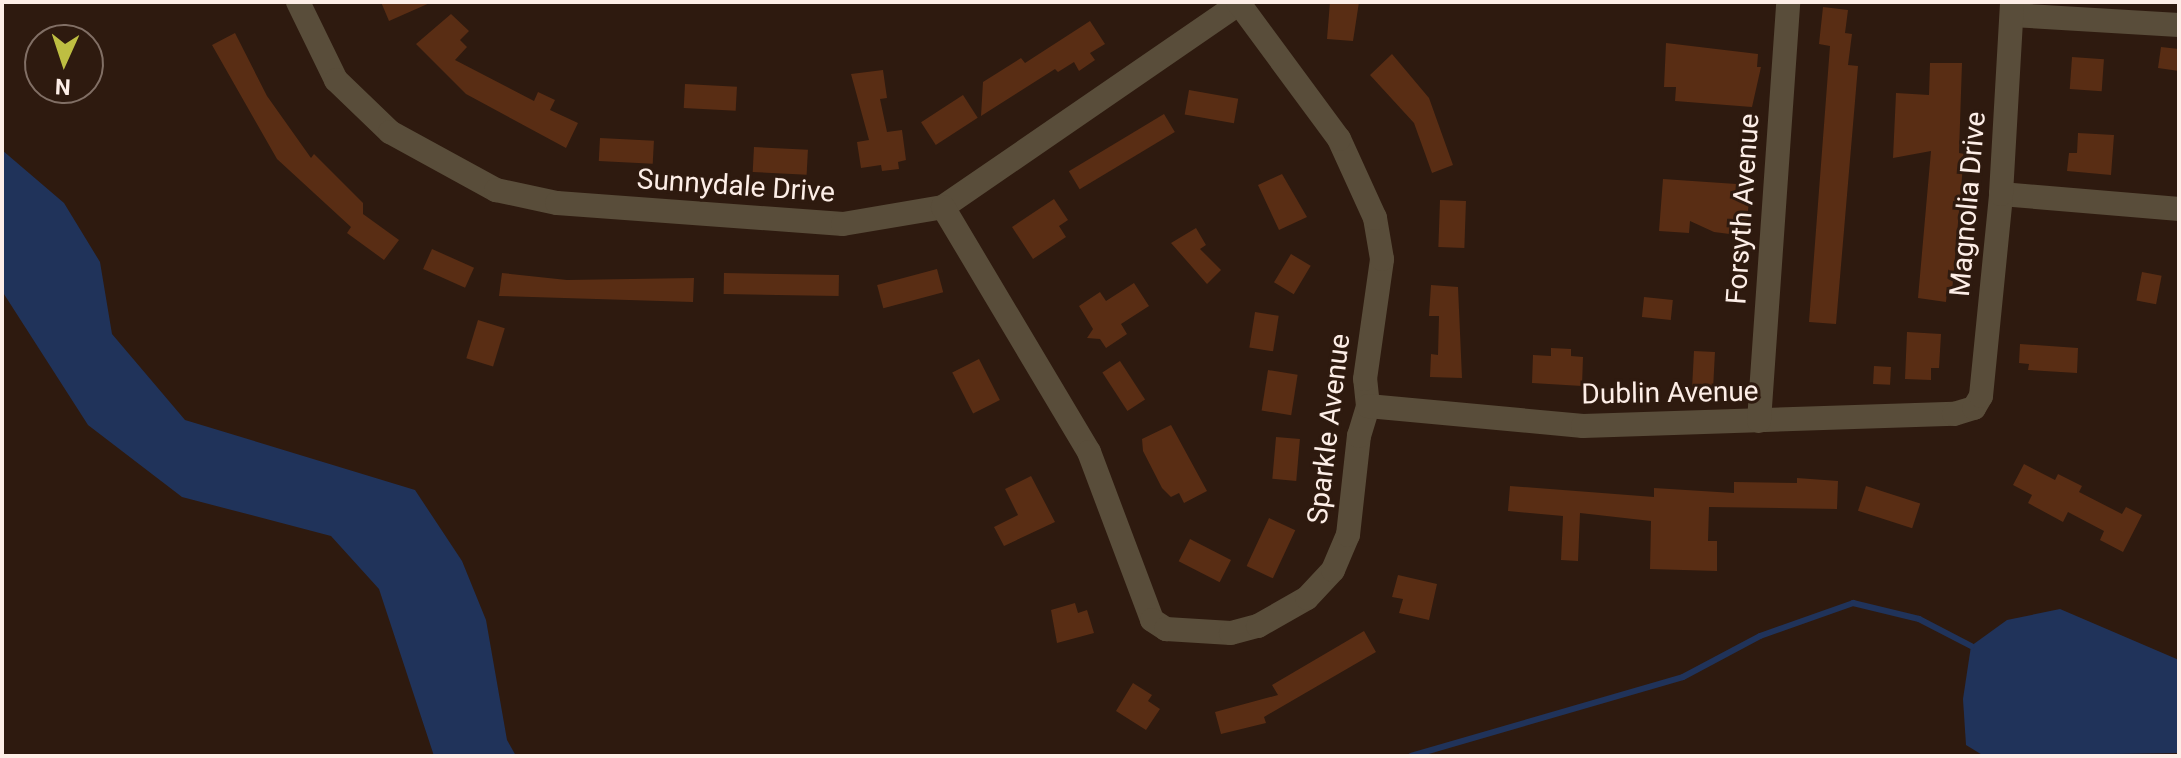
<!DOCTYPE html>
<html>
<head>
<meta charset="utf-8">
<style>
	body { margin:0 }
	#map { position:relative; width:2181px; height:758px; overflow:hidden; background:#2e1a0f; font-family:Roboto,sans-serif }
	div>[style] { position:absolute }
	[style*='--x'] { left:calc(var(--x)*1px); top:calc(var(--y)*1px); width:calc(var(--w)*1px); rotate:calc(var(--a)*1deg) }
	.water>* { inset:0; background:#20335a }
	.stream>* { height:6px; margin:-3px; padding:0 3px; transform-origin:3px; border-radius:3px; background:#20335a }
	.building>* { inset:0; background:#592d14; transform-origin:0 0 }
	.street>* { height:24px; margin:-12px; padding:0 12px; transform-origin:12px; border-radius:12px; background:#594d3a }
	span { translate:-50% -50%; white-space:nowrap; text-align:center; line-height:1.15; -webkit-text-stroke:6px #2e1a0f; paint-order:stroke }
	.street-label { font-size:28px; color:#fdeee7 }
	.frame { position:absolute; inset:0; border:4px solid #fdeee7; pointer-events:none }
	.north { position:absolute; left:24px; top:24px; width:80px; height:80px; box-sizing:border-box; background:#2e1a0f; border:2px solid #816f65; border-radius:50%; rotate:183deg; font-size:22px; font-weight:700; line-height:32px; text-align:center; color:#fdeee7 }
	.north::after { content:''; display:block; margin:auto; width:28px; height:36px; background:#bebe42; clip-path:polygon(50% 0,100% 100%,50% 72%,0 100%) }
</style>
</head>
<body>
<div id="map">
	<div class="water">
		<div style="clip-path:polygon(2px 150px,64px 203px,100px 262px,112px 334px,185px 420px,415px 490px,462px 561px,486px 620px,507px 740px,516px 756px,434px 756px,379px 589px,331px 536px,182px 497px,88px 425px,2px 291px)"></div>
		<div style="clip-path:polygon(2060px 609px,2179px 660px,2179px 753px,1984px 756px,1966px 745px,1963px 699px,1971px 646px,2007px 620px)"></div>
	</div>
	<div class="stream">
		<div style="--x:1411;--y:756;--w:283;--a:-16.2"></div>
		<div style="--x:1683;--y:677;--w:87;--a:-28"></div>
		<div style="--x:1760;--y:636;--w:99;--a:-19.5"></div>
		<div style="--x:1853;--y:603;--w:68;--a:13.6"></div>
		<div style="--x:1919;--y:619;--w:59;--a:27.4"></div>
	</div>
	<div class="building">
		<div style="clip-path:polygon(381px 2px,432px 2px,389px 21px)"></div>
		<div style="clip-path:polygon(1330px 2px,1359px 2px,1353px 41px,1327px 39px)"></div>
		<div style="clip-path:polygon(1823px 7px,1848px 10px,1845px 33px,1852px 34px,1848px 65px,1858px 66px,1836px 324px,1809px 322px,1830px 46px,1819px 44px)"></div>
		<div style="clip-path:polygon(451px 14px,469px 31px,460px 40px,467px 47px,455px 60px,534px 101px,538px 92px,555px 100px,550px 110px,578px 123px,566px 148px,466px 94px,416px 44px)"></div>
		<div style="clip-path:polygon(1090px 21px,1105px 44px,1090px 53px,1095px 60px,1079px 71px,1074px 62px,1058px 72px,1055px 69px,981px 116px,983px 82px,1021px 58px,1025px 63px)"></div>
		<div style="clip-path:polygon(235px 33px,267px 96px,311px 158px,314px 154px,363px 203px,363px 214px,399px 240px,384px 260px,347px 233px,351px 227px,277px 159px,212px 45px)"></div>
		<div style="clip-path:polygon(1666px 43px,1758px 54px,1757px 67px,1761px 67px,1752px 107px,1675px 101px,1676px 87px,1664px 87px)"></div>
		<div style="clip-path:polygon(2161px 47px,2179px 49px,2179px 71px,2158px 68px)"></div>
		<div style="clip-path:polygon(1392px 54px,1429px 98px,1453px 165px,1432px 173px,1414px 123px,1370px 75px)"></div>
		<div style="left:2072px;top:57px;width:32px;height:32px;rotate:4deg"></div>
		<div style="clip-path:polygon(1930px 63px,1962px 63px,1959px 153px,1964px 154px,1952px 292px,1947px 291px,1946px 302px,1918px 298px,1931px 151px,1893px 158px,1896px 93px,1929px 95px)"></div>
		<div style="clip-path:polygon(883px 70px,887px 98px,880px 99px,887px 132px,902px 130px,906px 160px,898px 162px,899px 169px,882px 171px,881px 165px,861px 168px,857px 142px,869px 140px,851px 74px)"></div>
		<div style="left:685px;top:84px;width:52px;height:24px;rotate:3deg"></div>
		<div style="left:1189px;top:90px;width:50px;height:25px;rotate:10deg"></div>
		<div style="left:963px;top:95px;width:27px;height:50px;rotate:57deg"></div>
		<div style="left:1164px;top:114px;width:21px;height:111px;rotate:59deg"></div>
		<div style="clip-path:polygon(2078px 133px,2114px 135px,2111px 175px,2067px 171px,2069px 153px,2077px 153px)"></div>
		<div style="left:600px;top:138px;width:54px;height:23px;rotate:3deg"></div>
		<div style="left:754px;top:147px;width:54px;height:25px;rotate:3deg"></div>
		<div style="clip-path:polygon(1282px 174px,1307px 217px,1279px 230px,1258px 185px)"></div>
		<div style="clip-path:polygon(1663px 179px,1751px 185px,1745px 236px,1714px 232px,1690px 221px,1689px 233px,1659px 231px)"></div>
		<div style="clip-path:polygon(1054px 199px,1068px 220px,1059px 226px,1066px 237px,1033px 259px,1012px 227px)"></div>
		<div style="left:1440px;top:200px;width:26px;height:47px;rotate:2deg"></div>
		<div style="clip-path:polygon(1196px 228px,1206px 245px,1200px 249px,1221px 270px,1207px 284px,1171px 243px)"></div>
		<div style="left:432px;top:249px;width:46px;height:22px;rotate:24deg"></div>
		<div style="left:1291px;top:254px;width:23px;height:33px;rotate:31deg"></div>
		<div style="left:937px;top:269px;width:24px;height:62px;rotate:75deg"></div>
		<div style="left:2142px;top:272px;width:20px;height:29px;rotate:11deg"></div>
		<div style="clip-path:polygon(502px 273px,567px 280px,694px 278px,693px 302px,499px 296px)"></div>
		<div style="left:724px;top:273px;width:115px;height:21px;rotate:1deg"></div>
		<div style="clip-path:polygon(1134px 283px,1149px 306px,1121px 324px,1127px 334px,1106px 348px,1100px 339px,1087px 338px,1093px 329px,1079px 306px,1100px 292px,1106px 301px)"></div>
		<div style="clip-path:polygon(1431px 285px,1458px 287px,1462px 378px,1430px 377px,1431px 354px,1438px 355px,1439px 316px,1429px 316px)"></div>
		<div style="left:1644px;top:297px;width:29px;height:20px;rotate:6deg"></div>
		<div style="left:1255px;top:312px;width:24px;height:36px;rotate:9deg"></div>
		<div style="left:478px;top:320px;width:28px;height:40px;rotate:17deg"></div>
		<div style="clip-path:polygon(1907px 332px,1941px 334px,1939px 368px,1931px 368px,1931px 380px,1905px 379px)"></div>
		<div style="clip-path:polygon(2020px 344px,2078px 348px,2077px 373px,2028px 370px,2029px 364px,2019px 363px)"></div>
		<div style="clip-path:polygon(1551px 348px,1571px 349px,1571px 356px,1583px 357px,1582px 386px,1532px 383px,1533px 355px,1551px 356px)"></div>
		<div style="left:1694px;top:351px;width:21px;height:43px;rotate:3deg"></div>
		<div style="left:979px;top:359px;width:46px;height:30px;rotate:63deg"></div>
		<div style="left:1120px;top:361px;width:46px;height:21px;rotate:57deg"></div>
		<div style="left:1874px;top:366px;width:17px;height:18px;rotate:3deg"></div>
		<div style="left:1268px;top:370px;width:30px;height:41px;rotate:9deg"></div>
		<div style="clip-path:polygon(1171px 425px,1207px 491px,1184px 503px,1179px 493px,1171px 497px,1162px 488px,1143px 451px,1142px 439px)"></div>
		<div style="left:1276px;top:437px;width:24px;height:42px;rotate:5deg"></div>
		<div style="clip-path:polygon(2024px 464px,2055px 480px,2058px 474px,2082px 486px,2079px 492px,2122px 514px,2126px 507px,2142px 515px,2123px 552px,2100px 540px,2104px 531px,2068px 512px,2063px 522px,2028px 503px,2032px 495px,2013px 485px)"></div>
		<div style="clip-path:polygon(1031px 476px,1055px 522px,1004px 546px,994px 527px,1018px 515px,1005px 489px)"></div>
		<div style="clip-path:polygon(1797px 478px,1838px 481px,1837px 509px,1709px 507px,1708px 541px,1717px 541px,1717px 571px,1650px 569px,1651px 521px,1580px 513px,1578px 561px,1561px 560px,1563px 516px,1508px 511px,1510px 486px,1654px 497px,1654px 488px,1734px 493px,1734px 482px,1797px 483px)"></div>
		<div style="left:1866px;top:486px;width:57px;height:26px;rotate:18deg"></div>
		<div style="left:1269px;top:518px;width:29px;height:53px;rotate:25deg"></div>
		<div style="left:1190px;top:539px;width:46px;height:25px;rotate:27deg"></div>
		<div style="clip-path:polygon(1398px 575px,1437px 584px,1429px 620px,1399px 613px,1403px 599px,1392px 597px)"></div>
		<div style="clip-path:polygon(1075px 603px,1078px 613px,1087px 610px,1094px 633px,1057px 643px,1051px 610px)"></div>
		<div style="clip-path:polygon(1364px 631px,1376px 652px,1264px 717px,1266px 723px,1221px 734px,1215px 712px,1278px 695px,1272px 685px)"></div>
		<div style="clip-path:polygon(1133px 683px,1152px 695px,1148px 701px,1160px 709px,1146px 730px,1116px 711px)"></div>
	</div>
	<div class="street">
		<div style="--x:298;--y:2;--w:87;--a:64"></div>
		<div style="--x:336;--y:80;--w:75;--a:43.9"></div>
		<div style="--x:390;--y:132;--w:121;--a:28.7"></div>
		<div style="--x:496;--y:190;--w:62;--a:12"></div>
		<div style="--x:557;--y:203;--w:287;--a:4.2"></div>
		<div style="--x:843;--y:224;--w:101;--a:-9.6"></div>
		<div style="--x:943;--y:207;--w:362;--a:-34.5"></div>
		<div style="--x:2012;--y:15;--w:167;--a:3.4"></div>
		<div style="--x:2001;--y:194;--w:179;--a:4.8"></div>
		<div style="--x:943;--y:207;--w:285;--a:59.2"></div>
		<div style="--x:1089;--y:452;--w:179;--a:69.4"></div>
		<div style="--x:1152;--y:620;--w:17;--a:33"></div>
		<div style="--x:1166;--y:629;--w:65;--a:3.5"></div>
		<div style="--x:1231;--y:633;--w:28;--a:-15"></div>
		<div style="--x:1258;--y:626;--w:56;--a:-29.7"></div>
		<div style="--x:1307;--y:598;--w:38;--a:-47"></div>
		<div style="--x:1333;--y:570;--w:38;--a:-67"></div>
		<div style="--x:1348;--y:535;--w:100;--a:-83.7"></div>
		<div style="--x:1359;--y:436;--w:31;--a:-73"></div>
		<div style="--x:1368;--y:406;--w:27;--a:-96"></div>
		<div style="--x:1365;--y:379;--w:121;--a:-81.9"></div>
		<div style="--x:1382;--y:259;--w:42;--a:-99.7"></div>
		<div style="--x:1375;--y:218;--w:87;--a:-114.5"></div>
		<div style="--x:1339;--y:139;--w:170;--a:-126.4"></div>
		<div style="--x:1368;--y:406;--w:216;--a:5.3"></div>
		<div style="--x:1583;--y:426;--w:371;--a:-1.9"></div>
		<div style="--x:1954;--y:414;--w:21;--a:-17"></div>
		<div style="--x:1974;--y:408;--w:14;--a:-60"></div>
		<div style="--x:1981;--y:396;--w:203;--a:-84.3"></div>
		<div style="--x:2001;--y:194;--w:192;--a:-86.7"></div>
		<div style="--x:1759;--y:421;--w:420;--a:-86"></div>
	</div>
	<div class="street-label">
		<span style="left:736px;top:186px;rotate:4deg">Sunnydale Drive</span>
		<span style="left:1968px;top:204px;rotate:-85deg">Magnolia Drive</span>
		<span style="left:1743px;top:209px;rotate:-86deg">Forsyth Avenue</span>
		<span style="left:1670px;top:393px;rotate:-1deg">Dublin Avenue</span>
		<span style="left:1329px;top:429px;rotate:-83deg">Sparkle Avenue</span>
	</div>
	<div class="frame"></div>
	<div class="north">N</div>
</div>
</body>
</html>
